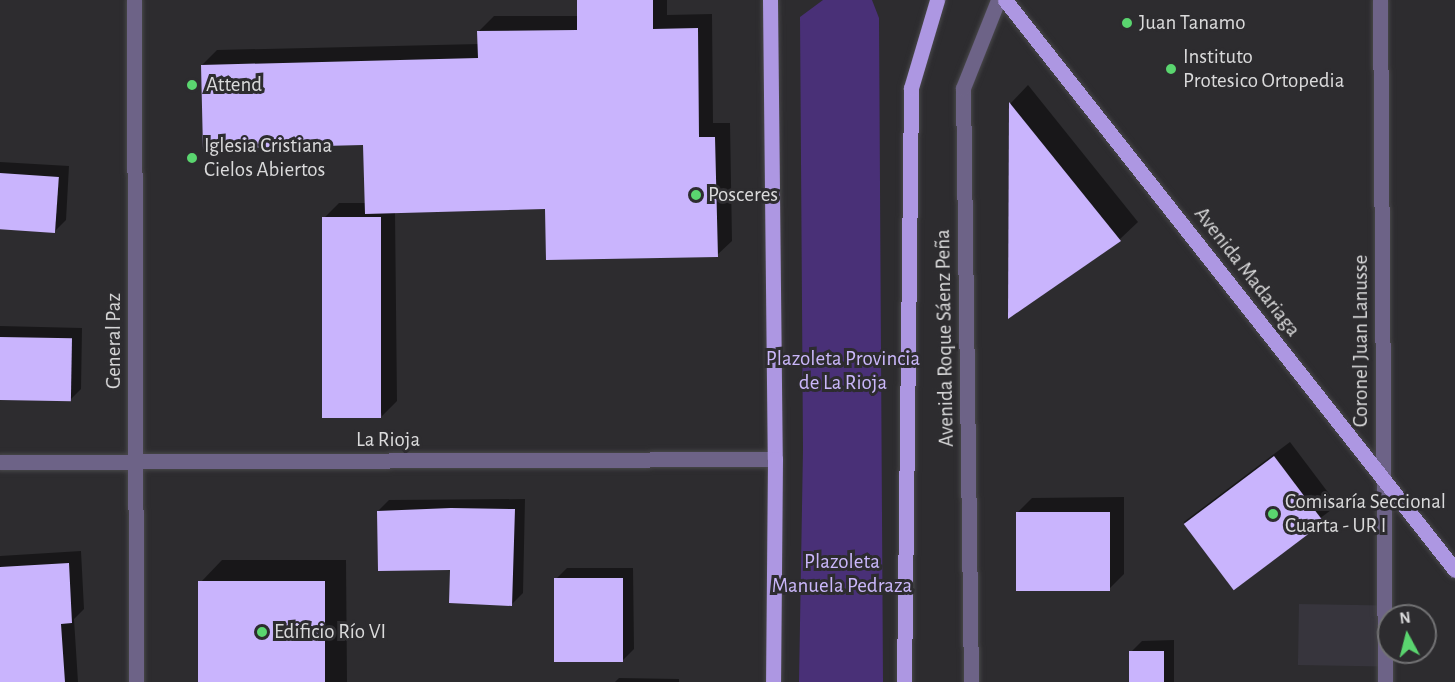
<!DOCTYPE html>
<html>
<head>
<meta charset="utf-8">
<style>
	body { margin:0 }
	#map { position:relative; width:1455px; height:682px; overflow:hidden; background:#2d2c2f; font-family:"Alegreya Sans",sans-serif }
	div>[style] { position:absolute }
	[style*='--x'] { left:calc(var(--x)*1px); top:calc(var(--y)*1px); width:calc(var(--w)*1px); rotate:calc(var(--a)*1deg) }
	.built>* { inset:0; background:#37353d; transform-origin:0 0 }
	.green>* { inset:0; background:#493077 }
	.shadow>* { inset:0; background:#0007; transform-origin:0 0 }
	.building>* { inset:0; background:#c9b4fd; transform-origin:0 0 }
	.roads { filter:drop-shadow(0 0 2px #49484b) drop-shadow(0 0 2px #49484b) }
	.minor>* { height:15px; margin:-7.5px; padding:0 7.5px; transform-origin:7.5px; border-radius:7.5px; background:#6d6387 }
	.major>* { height:15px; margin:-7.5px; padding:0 7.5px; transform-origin:7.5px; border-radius:7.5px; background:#ad97e2 }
	.dots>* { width:16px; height:16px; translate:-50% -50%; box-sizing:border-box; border:3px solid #2d2c2f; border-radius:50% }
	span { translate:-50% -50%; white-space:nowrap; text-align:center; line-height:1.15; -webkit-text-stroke:6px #2d2c2f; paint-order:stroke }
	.poi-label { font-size:21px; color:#dadadb }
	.left { translate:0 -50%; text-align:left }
	.street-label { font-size:21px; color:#dadadb }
	.park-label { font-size:21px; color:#cab7fa }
	.north { position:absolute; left:1377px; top:604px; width:60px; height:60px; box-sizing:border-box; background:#2d2c2f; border:2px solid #727274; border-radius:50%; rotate:353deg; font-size:16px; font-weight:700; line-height:24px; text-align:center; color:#dadadb }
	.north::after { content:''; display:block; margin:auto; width:21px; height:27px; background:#5ad56f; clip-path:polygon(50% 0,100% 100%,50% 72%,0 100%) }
</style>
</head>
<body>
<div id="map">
	<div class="built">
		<div style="left:1299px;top:604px;width:85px;height:61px;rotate:1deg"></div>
	</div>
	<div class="green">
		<div style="clip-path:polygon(823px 0,872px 0,879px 18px,883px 682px,799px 682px,803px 449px,800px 17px)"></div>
	</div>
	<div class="shadow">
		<div style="clip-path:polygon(578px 0,667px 0,667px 15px,712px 14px,713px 123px,730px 123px,732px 241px,717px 255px,546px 208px,395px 211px,397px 401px,382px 416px,324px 218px,339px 203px,366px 203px,364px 143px,202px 65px,217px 50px,479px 44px,479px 31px,494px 16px,578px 16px)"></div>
		<div style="clip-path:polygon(1028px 85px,1138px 222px,1120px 239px,1009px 316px,1011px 103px)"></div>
		<div style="clip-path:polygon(0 162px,69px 166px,66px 220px,55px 231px,0 227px)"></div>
		<div style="clip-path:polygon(0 326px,82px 328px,81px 389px,70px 400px,0 399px)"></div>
		<div style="left:1290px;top:442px;width:79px;height:133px;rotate:53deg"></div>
		<div style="clip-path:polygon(1124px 497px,1124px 574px,1109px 589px,1017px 513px,1032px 498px)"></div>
		<div style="clip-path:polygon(525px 499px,523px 593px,512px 604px,451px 568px,378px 511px,389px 500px)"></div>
		<div style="clip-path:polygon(81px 551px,84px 609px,74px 619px,78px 682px,0 682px,0 556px)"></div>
		<div style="clip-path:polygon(222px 560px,346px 560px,347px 682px,201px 682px,200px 583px)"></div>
		<div style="clip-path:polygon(567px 568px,633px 568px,634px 649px,623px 660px,556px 579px)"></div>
		<div style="clip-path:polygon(1174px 640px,1174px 682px,1131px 682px,1131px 652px,1142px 641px)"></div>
		<div style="clip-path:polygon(619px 678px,679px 679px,679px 682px,615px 682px)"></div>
	</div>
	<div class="building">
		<div style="clip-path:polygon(577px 0,653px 0,653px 29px,698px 28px,699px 137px,715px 137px,718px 257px,546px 260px,545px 209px,365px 214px,363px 145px,203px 149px,201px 65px,478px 58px,477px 31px,577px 30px)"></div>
		<div style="clip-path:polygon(1009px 102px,1121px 241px,1008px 319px)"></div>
		<div style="left:0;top:173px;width:59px;height:56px;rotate:4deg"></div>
		<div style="left:381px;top:217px;width:201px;height:59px;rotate:90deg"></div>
		<div style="left:0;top:337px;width:72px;height:63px;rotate:1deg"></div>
		<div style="left:1274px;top:456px;width:83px;height:113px;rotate:53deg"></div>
		<div style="clip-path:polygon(451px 508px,515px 509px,512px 606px,449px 603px,450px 570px,378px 571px,377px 511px)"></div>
		<div style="left:1016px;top:512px;width:94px;height:79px"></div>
		<div style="clip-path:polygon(69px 563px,72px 623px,61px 624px,65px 682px,0 682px,0 567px)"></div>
		<div style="left:554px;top:578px;width:69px;height:84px"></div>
		<div style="left:325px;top:581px;width:101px;height:127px;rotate:90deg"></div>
		<div style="left:1129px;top:651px;width:35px;height:31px"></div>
	</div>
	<div class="roads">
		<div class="minor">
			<div style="--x:134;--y:0;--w:682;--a:89.83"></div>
			<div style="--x:1380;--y:0;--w:682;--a:89.58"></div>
			<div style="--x:0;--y:462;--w:775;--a:-0.22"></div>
			<div style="--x:971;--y:682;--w:594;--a:-90.77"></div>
			<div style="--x:963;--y:88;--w:95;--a:-68.3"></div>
		</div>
		<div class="major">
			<div style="--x:770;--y:0;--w:459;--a:89.4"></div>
			<div style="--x:775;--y:459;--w:223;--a:90.5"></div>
			<div style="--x:1005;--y:0;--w:726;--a:51.71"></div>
			<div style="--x:904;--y:682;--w:594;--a:-89.32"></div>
			<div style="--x:911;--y:88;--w:92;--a:-73.5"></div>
		</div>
	</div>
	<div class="dots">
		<div style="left:1127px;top:23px;background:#5ad56f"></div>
		<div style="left:1171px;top:69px;background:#5ad56f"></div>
		<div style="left:192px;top:85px;background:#5ad56f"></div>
		<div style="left:192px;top:158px;background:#5ad56f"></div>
		<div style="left:696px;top:195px;background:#5ad56f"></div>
		<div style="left:1273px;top:514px;background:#5ad56f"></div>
		<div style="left:262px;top:632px;background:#5ad56f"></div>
	</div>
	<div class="poi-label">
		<span class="left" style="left:1139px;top:23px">Juan Tanamo</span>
		<span class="left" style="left:1183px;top:69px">Instituto<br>Protesico Ortopedia</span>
		<span class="left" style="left:206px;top:85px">Attend</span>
		<span class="left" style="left:204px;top:158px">Iglesia Cristiana<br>Cielos Abiertos</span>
		<span class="left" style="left:708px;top:195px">Posceres</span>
		<span class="left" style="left:1285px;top:514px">Comisaría Seccional<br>Cuarta - UR I</span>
		<span class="left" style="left:274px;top:632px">Edificio Río VI</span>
	</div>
	<div class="street-label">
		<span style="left:1247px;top:272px;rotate:52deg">Avenida Madariaga</span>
		<span style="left:945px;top:338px;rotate:-91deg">Avenida Roque Sáenz Peña</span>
		<span style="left:114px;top:341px;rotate:-90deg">General Paz</span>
		<span style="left:1361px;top:341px;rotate:-90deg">Coronel Juan Lanusse</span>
		<span style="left:388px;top:440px">La Rioja</span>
	</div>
	<div class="park-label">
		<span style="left:843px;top:371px">Plazoleta Provincia<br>de La Rioja</span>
		<span style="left:842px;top:574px">Plazoleta<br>Manuela Pedraza</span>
	</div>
	<div class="north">N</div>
</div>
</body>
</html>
